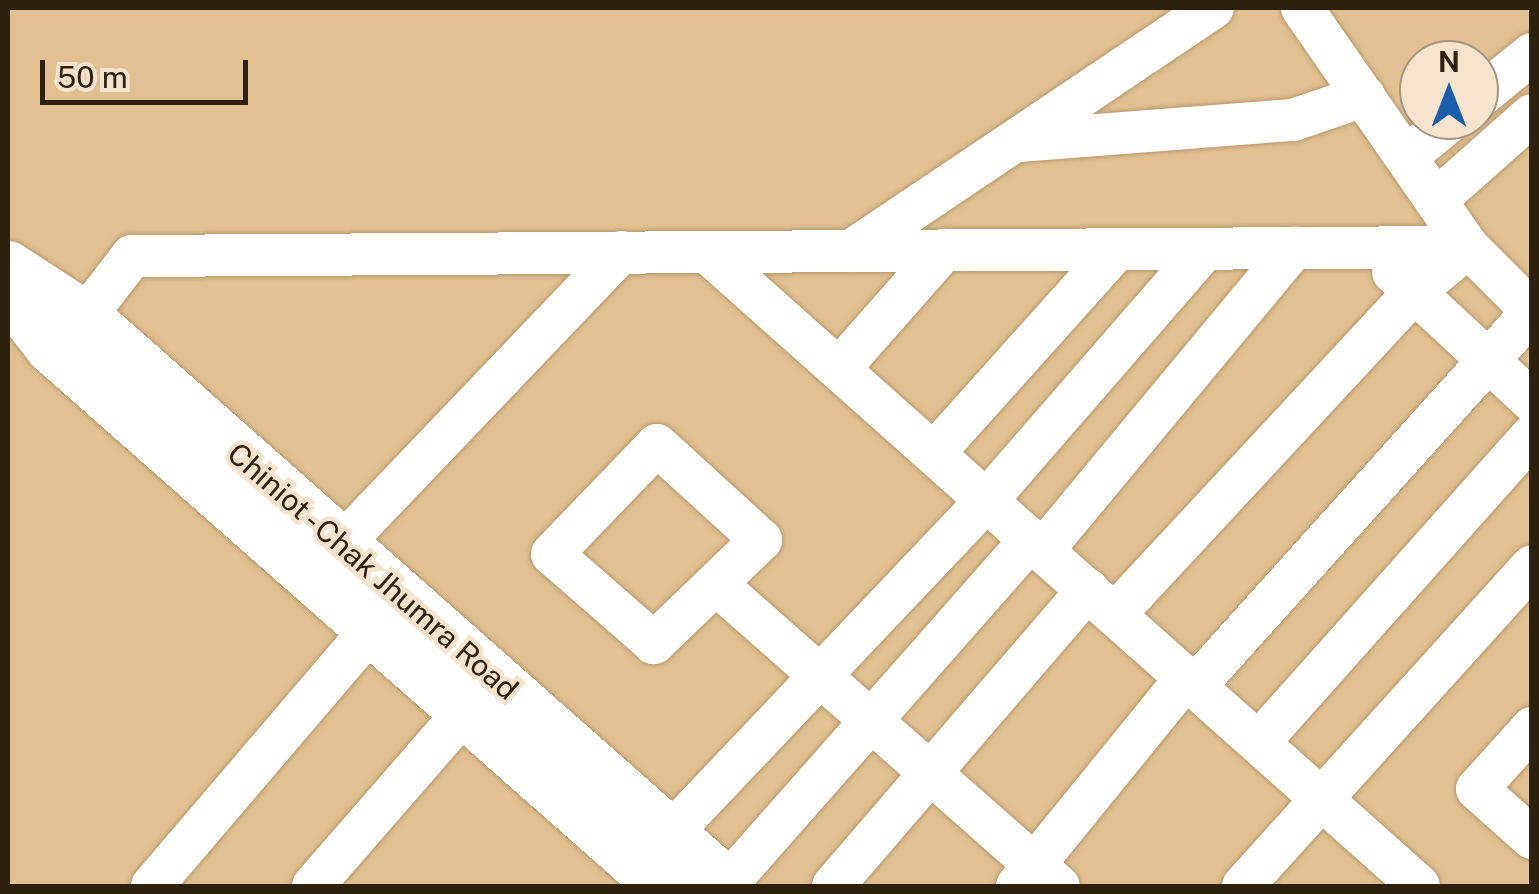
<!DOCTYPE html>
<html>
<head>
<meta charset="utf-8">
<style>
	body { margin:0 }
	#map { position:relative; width:1539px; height:894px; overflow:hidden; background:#e1c091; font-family:"Public Sans",sans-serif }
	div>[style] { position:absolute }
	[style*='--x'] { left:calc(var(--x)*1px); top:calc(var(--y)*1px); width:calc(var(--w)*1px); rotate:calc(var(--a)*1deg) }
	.roads { filter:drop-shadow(0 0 2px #b8976a) drop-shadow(0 0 2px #b8976a) }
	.minor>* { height:42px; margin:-21px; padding:0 21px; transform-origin:21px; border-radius:21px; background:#fff }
	.major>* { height:52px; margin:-26px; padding:0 26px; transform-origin:26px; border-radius:26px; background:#fff }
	span { translate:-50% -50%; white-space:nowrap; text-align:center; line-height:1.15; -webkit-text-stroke:9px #f5e3cc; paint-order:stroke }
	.street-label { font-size:30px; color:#2d200d }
	.frame { position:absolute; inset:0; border:10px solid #2d200d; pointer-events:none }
	.north { position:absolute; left:1399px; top:40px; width:100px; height:100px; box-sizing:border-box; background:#f5e3cc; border:2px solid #a59580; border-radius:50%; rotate:0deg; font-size:28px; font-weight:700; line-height:40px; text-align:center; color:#2d200d }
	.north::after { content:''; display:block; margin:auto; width:35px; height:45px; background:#195dad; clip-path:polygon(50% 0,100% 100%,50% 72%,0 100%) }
	.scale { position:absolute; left:40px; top:60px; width:208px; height:45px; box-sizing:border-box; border:5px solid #2d200d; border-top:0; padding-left:12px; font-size:30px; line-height:35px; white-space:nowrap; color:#2d200d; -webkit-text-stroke:8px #f5e3cc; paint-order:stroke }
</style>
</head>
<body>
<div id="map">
	<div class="roads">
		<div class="minor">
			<div style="--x:1479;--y:97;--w:68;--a:-39.1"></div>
			<div style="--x:1019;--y:141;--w:275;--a:-4.4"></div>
			<div style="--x:1293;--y:120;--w:75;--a:-18.7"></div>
			<div style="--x:1406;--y:157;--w:58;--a:-39.4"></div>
			<div style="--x:1436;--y:200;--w:128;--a:-41.5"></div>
			<div style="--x:851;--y:251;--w:436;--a:-33.9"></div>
			<div style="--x:707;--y:252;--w:953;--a:41.68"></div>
			<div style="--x:1393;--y:272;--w:190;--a:42.9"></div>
			<div style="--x:85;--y:317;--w:77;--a:-52.4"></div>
			<div style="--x:132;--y:256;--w:1336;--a:-0.39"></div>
			<div style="--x:1468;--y:247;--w:91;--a:45"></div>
			<div style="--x:839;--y:369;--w:159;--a:-48.6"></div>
			<div style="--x:657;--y:445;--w:141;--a:42.4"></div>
			<div style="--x:761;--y:540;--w:149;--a:136.1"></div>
			<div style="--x:654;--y:643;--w:135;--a:-138.9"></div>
			<div style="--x:552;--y:554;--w:151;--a:-46.1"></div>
			<div style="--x:934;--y:453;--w:274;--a:-48.1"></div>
			<div style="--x:342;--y:544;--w:404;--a:-46.3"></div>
			<div style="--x:1043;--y:550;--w:393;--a:-50.3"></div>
			<div style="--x:716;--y:584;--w:457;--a:41.4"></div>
			<div style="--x:1115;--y:614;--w:439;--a:-47.1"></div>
			<div style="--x:1414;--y:292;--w:70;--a:-39.8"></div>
			<div style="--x:1468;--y:247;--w:291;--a:-124.8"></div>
			<div style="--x:1196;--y:685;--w:502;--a:-47.99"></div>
			<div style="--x:1532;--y:728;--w:82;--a:132"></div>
			<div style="--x:1477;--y:789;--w:74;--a:41.7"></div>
			<div style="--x:1259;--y:742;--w:410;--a:-48.3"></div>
			<div style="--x:670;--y:834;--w:460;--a:-46.5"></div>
			<div style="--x:987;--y:500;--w:332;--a:-49"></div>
			<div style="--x:727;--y:884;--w:460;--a:-48.6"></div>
			<div style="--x:152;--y:886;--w:337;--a:-49.5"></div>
			<div style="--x:313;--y:886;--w:230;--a:-49"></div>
			<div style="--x:833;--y:886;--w:391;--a:-49.3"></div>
			<div style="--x:1017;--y:886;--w:269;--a:-50.9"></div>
			<div style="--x:1243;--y:886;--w:431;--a:-47.9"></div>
		</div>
		<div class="major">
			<div style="--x:8;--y:267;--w:92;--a:33"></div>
			<div style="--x:85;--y:317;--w:859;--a:41.46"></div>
			<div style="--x:8;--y:292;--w:71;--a:51.8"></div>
			<div style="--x:52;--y:348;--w:813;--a:41.41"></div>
		</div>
	</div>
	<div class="street-label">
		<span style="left:373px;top:571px;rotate:41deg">Chiniot - Chak Jhumra Road</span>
	</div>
	<div class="frame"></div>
	<div class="north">N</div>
	<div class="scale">50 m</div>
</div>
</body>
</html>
